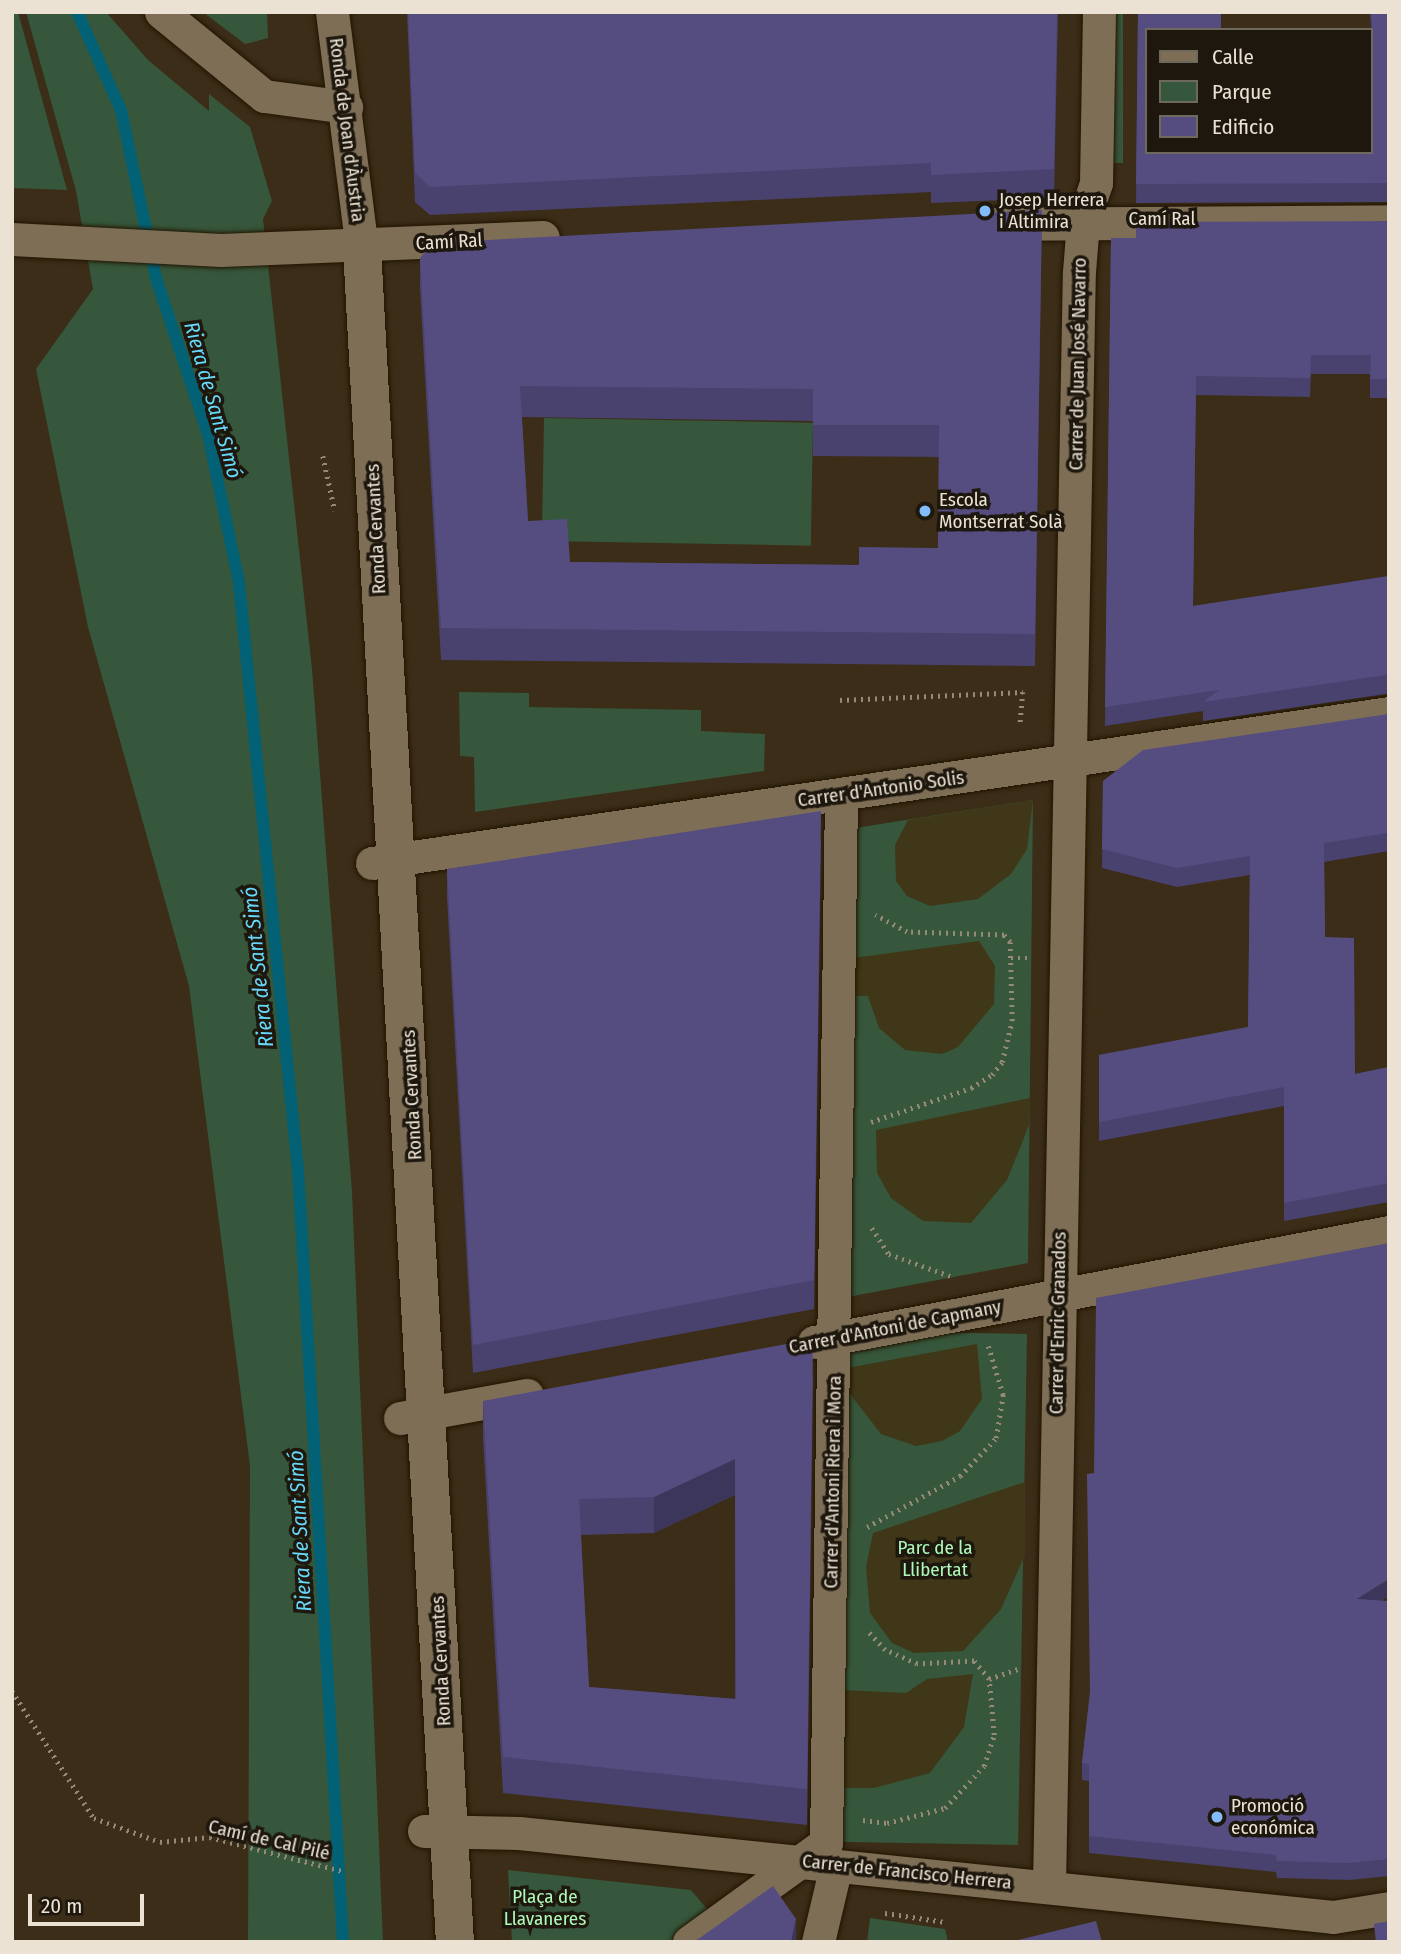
<!DOCTYPE html>
<html>
<head>
<meta charset="utf-8">
<style>
	body { margin:0 }
	#map { position:relative; width:1401px; height:1954px; overflow:hidden; background:#3b2d17; font-family:"Fira Sans Condensed",sans-serif }
	div>[style] { position:absolute }
	[style*='--x'] { left:calc(var(--x)*1px); top:calc(var(--y)*1px); width:calc(var(--w)*1px); rotate:calc(var(--a)*1deg) }
	.green>* { inset:0; background:#36573b; transform-origin:0 0 }
	.sand>* { inset:0; background:#3f3717 }
	.stream>* { height:12px; margin:-6px; padding:0 6px; transform-origin:6px; border-radius:6px; background:#036176 }
	.path>* { height:4.5px; margin-top:-2.25px; transform-origin:0; background:repeating-linear-gradient(90deg,#958978 0 2px,transparent 0 7px) }
	.roads { filter:drop-shadow(0 0 2px #221501) drop-shadow(0 0 2px #221501) }
	.street>* { height:33px; margin:-16.5px; padding:0 16.5px; transform-origin:16.5px; border-radius:16.5px; background:#7f6e56 }
	.secondary>* { height:38px; margin:-19px; padding:0 19px; transform-origin:19px; border-radius:19px; background:#7f6e56 }
	.wall>* { inset:0; background:#49426e }
	.shaded-wall>* { inset:0; background:#3c365a }
	.building>* { inset:0; background:#554d80 }
	.dots>* { width:19px; height:19px; translate:-50% -50%; box-sizing:border-box; border:4px solid #1d170d; border-radius:50% }
	span { translate:-50% -50%; white-space:nowrap; text-align:center; line-height:1.15; -webkit-text-stroke:7px #1d170d; paint-order:stroke }
	.street-label { font-size:19px; color:#ebe2d4 }
	.poi-label { font-size:19px; color:#ebe2d4 }
	.left { translate:0 -50%; text-align:left }
	.park-label { font-size:19px; color:#aef8b9 }
	.water-label { font-size:21px; color:#67d8f9; font-style:italic }
	.frame { position:absolute; inset:0; border:14px solid #ebe2d4; pointer-events:none }
	.legend { position:absolute; left:1145px; top:28px; width:228px; height:126px; box-sizing:border-box; background:#1d170d; border:2px solid #6f685d; margin:0; padding:9px 12px; list-style:none; font-size:21px; color:#ebe2d4 }
	.legend li { display:flex; align-items:center; gap:14px; height:35px }
	.legend b { width:35px; border:2px solid #6f685d }
	.scale { position:absolute; left:28px; top:1894px; width:116px; height:32px; box-sizing:border-box; border:4px solid #ebe2d4; border-top:0; padding-left:9px; font-size:21px; line-height:24px; white-space:nowrap; color:#ebe2d4; -webkit-text-stroke:5px #1d170d; paint-order:stroke }
</style>
</head>
<body>
<div id="map">
	<div class="green">
		<div style="clip-path:polygon(12px 12px,18px 12px,67px 190px,12px 188px)"></div>
		<div style="clip-path:polygon(26px 12px,106px 12px,148px 60px,209px 111px,209px 94px,250px 127px,272px 201px,263px 219px,312px 669px,352px 1192px,383px 1942px,248px 1942px,250px 1466px,189px 986px,88px 627px,36px 369px,93px 289px,76px 191px)"></div>
		<div style="clip-path:polygon(203px 12px,267px 12px,268px 38px,245px 44px)"></div>
		<div style="left:1109px;top:12px;width:14px;height:151px"></div>
		<div style="left:544px;top:418px;width:269px;height:123px;rotate:1deg"></div>
		<div style="clip-path:polygon(459px 692px,529px 693px,529px 707px,701px 710px,701px 731px,765px 734px,764px 771px,475px 812px,474px 757px,460px 756px)"></div>
		<div style="clip-path:polygon(1033px 800px,1028px 1263px,848px 1297px,855px 828px)"></div>
		<div style="left:1027px;top:1334px;width:511px;height:183px;rotate:91deg"></div>
		<div style="clip-path:polygon(508px 1870px,691px 1890px,707px 1909px,673px 1942px,512px 1942px)"></div>
		<div style="clip-path:polygon(870px 1918px,945px 1929px,948px 1942px,867px 1942px)"></div>
	</div>
	<div class="sand">
		<div style="clip-path:polygon(1033px 800px,1027px 849px,1011px 874px,978px 899px,930px 906px,907px 896px,896px 881px,895px 845px,908px 820px)"></div>
		<div style="clip-path:polygon(979px 941px,995px 966px,994px 1004px,958px 1047px,942px 1054px,905px 1050px,879px 1028px,868px 996px,853px 996px,853px 958px)"></div>
		<div style="clip-path:polygon(1030px 1098px,1029px 1125px,1007px 1180px,971px 1223px,923px 1221px,891px 1198px,877px 1173px,876px 1130px)"></div>
		<div style="clip-path:polygon(977px 1344px,982px 1399px,960px 1431px,942px 1441px,916px 1446px,881px 1434px,847px 1390px,847px 1368px)"></div>
		<div style="clip-path:polygon(1025px 1482px,1025px 1555px,1001px 1609px,963px 1651px,914px 1653px,892px 1643px,870px 1613px,866px 1567px,873px 1533px)"></div>
		<div style="clip-path:polygon(973px 1674px,964px 1727px,930px 1773px,874px 1788px,842px 1788px,842px 1690px,906px 1693px,927px 1679px)"></div>
	</div>
	<div class="stream">
		<div style="--x:77;--y:12;--w:107;--a:65.8"></div>
		<div style="--x:121;--y:110;--w:172;--a:78.2"></div>
		<div style="--x:156;--y:278;--w:164;--a:71.6"></div>
		<div style="--x:208;--y:434;--w:152;--a:78.2"></div>
		<div style="--x:239;--y:583;--w:590;--a:84.26"></div>
		<div style="--x:298;--y:1170;--w:773;--a:86.66"></div>
	</div>
	<div class="path">
		<div style="--x:323;--y:456;--w:56;--a:77.7"></div>
		<div style="--x:840;--y:700;--w:183;--a:-2.5"></div>
		<div style="--x:1023;--y:692;--w:32;--a:95"></div>
		<div style="--x:1011;--y:958;--w:20;--a:0"></div>
		<div style="--x:871;--y:1122;--w:106;--a:-18.8"></div>
		<div style="--x:971;--y:1088;--w:25;--a:-32"></div>
		<div style="--x:992;--y:1075;--w:16;--a:-52"></div>
		<div style="--x:1002;--y:1062;--w:42;--a:-76.3"></div>
		<div style="--x:1012;--y:1021;--w:79;--a:-91.5"></div>
		<div style="--x:1010;--y:942;--w:9;--a:-131"></div>
		<div style="--x:1004;--y:935;--w:97;--a:-178.2"></div>
		<div style="--x:907;--y:932;--w:36;--a:-152"></div>
		<div style="--x:872;--y:1228;--w:31;--a:57"></div>
		<div style="--x:889;--y:1254;--w:68;--a:19.8"></div>
		<div style="--x:867;--y:1527;--w:106;--a:-28.7"></div>
		<div style="--x:960;--y:1476;--w:52;--a:-46.5"></div>
		<div style="--x:996;--y:1438;--w:44;--a:-80.8"></div>
		<div style="--x:1003;--y:1395;--w:51;--a:-107"></div>
		<div style="--x:989;--y:1679;--w:31;--a:-19"></div>
		<div style="--x:12;--y:1691;--w:151;--a:57.2"></div>
		<div style="--x:94;--y:1818;--w:70;--a:20"></div>
		<div style="--x:160;--y:1842;--w:50;--a:-5.7"></div>
		<div style="--x:210;--y:1837;--w:136;--a:14.4"></div>
		<div style="--x:863;--y:1820;--w:24;--a:7"></div>
		<div style="--x:887;--y:1823;--w:60;--a:-14.5"></div>
		<div style="--x:945;--y:1808;--w:57;--a:-47.1"></div>
		<div style="--x:984;--y:1766;--w:33;--a:-72"></div>
		<div style="--x:994;--y:1735;--w:56;--a:-95.1"></div>
		<div style="--x:989;--y:1679;--w:23;--a:-130"></div>
		<div style="--x:974;--y:1661;--w:57;--a:177"></div>
		<div style="--x:917;--y:1664;--w:35;--a:-156"></div>
		<div style="--x:885;--y:1650;--w:26;--a:-133"></div>
		<div style="--x:885;--y:1913;--w:61;--a:8.5"></div>
	</div>
	<div class="roads">
		<div class="street">
			<div style="--x:161;--y:12;--w:133;--a:39.2"></div>
			<div style="--x:264;--y:96;--w:83;--a:7.6"></div>
			<div style="--x:332;--y:12;--w:238;--a:82.8"></div>
			<div style="--x:996;--y:224;--w:393;--a:-0.4"></div>
			<div style="--x:12;--y:239;--w:209;--a:3"></div>
			<div style="--x:221;--y:250;--w:322;--a:-2.3"></div>
			<div style="--x:372;--y:863;--w:1028;--a:-8.39"></div>
			<div style="--x:814;--y:1342;--w:585;--a:-10.83"></div>
			<div style="--x:400;--y:1418;--w:129;--a:-10.3"></div>
			<div style="--x:424;--y:1831;--w:95;--a:1.2"></div>
			<div style="--x:519;--y:1833;--w:818;--a:5.89"></div>
			<div style="--x:1333;--y:1917;--w:57;--a:-9.1"></div>
			<div style="--x:1049;--y:1886;--w:1614;--a:-88.94"></div>
			<div style="--x:1079;--y:272;--w:51;--a:-85.5"></div>
			<div style="--x:1083;--y:221;--w:40;--a:-71.1"></div>
			<div style="--x:1096;--y:183;--w:171;--a:-89"></div>
			<div style="--x:689;--y:1942;--w:169;--a:-35.9"></div>
			<div style="--x:826;--y:1843;--w:1048;--a:-89.18"></div>
			<div style="--x:818;--y:1942;--w:78;--a:-76.7"></div>
		</div>
		<div class="secondary">
			<div style="--x:362;--y:248;--w:1697;--a:86.86"></div>
		</div>
	</div>
	<div class="wall">
		<div style="clip-path:polygon(407px 12px,1058px 12px,1054px 198px,931px 203px,931px 192px,430px 215px,415px 202px)"></div>
		<div style="clip-path:polygon(1138px 12px,1147px 30px,1371px 152px,1371px 30px,1370px 12px,1389px 12px,1389px 202px,1136px 203px)"></div>
		<div style="clip-path:polygon(evenodd,1042px 210px,1035px 666px,441px 660px,420px 289px,420px 258px,1042px 210px,522px 417px,813px 421px,813px 456px,939px 457px,938px 548px,859px 565px,570px 562px,528px 521px,522px 417px)"></div>
		<div style="clip-path:polygon(1389px 221px,1389px 398px,1370px 398px,1370px 374px,1311px 374px,1310px 397px,1196px 395px,1193px 606px,1389px 576px,1389px 695px,1386px 694px,1203px 721px,1203px 711px,1105px 726px,1111px 238px,1136px 238px)"></div>
		<div style="clip-path:polygon(1389px 714px,1389px 851px,1324px 862px,1325px 937px,1355px 1074px,1389px 1067px,1389px 1202px,1284px 1221px,1284px 1106px,1099px 1141px,1099px 1055px,1248px 1027px,1250px 875px,1177px 887px,1102px 868px,1103px 781px)"></div>
		<div style="clip-path:polygon(821px 839px,814px 1309px,473px 1373px,447px 897px,447px 869px)"></div>
		<div style="clip-path:polygon(evenodd,813px 1375px,807px 1825px,503px 1793px,483px 1437px,483px 1401px,813px 1375px,735px 1495px,735px 1699px,589px 1687px,581px 1535px,654px 1533px,735px 1495px)"></div>
		<div style="clip-path:polygon(1389px 1596px,1381px 1601px,1389px 1601px,1389px 1876px,1350px 1880px,1277px 1878px,1276px 1872px,1089px 1853px,1089px 1781px,1082px 1780px,1082px 1763px,1090px 1694px)"></div>
	</div>
	<div class="shaded-wall">
		<div style="clip-path:polygon(735px 1459px,735px 1495px,654px 1533px,654px 1497px)"></div>
		<div style="clip-path:polygon(1389px 1579px,1389px 1596px,1357px 1616px,1357px 1599px)"></div>
		<div style="clip-path:polygon(796px 1919px,796px 1942px,791px 1942px)"></div>
	</div>
	<div class="building">
		<div style="clip-path:polygon(408px 12px,1057px 12px,1054px 169px,931px 175px,931px 163px,430px 187px,415px 173px)"></div>
		<div style="clip-path:polygon(1138px 12px,1221px 12px,1221px 30px,1147px 30px,1147px 152px,1371px 152px,1371px 36px,1373px 36px,1371px 12px,1389px 12px,1389px 183px,1136px 184px)"></div>
		<div style="clip-path:polygon(evenodd,1042px 210px,1035px 634px,441px 628px,420px 258px,433px 243px,1042px 210px,520px 386px,813px 389px,813px 425px,939px 425px,938px 548px,859px 547px,859px 565px,570px 562px,567px 519px,528px 521px,520px 386px)"></div>
		<div style="clip-path:polygon(1389px 221px,1389px 379px,1370px 379px,1371px 355px,1311px 355px,1310px 378px,1196px 376px,1193px 606px,1389px 576px,1389px 676px,1386px 675px,1203px 702px,1219px 690px,1105px 707px,1111px 238px,1136px 238px,1136px 222px)"></div>
		<div style="clip-path:polygon(1389px 714px,1389px 833px,1324px 843px,1325px 937px,1354px 938px,1355px 1074px,1389px 1067px,1389px 1183px,1284px 1203px,1284px 1087px,1099px 1122px,1099px 1055px,1248px 1027px,1250px 856px,1177px 868px,1102px 849px,1103px 781px,1143px 750px)"></div>
		<div style="clip-path:polygon(821px 811px,814px 1280px,473px 1345px,447px 869px)"></div>
		<div style="clip-path:polygon(1389px 1243px,1389px 1579px,1357px 1599px,1389px 1601px,1389px 1859px,1350px 1863px,1277px 1861px,1276px 1855px,1089px 1836px,1089px 1764px,1082px 1763px,1090px 1692px,1087px 1474px,1094px 1473px,1096px 1298px)"></div>
		<div style="clip-path:polygon(evenodd,813px 1339px,807px 1789px,503px 1757px,483px 1401px,813px 1339px,735px 1459px,736px 1699px,589px 1687px,579px 1499px,654px 1497px,735px 1459px)"></div>
		<div style="clip-path:polygon(773px 1886px,796px 1919px,791px 1942px,694px 1942px)"></div>
		<div style="clip-path:polygon(1096px 1921px,1102px 1942px,1010px 1942px)"></div>
		<div style="clip-path:polygon(1389px 1921px,1389px 1942px,1376px 1942px,1374px 1924px)"></div>
	</div>
	<div class="dots">
		<div style="left:985px;top:211px;background:#83bcfb"></div>
		<div style="left:925px;top:511px;background:#83bcfb"></div>
		<div style="left:1217px;top:1817px;background:#83bcfb"></div>
	</div>
	<div class="street-label">
		<span style="left:347px;top:130px;rotate:83deg">Ronda de Joan d'Àustria</span>
		<span style="left:1162px;top:219px">Camí Ral</span>
		<span style="left:449px;top:242px;rotate:-3deg">Camí Ral</span>
		<span style="left:1078px;top:364px;rotate:-89deg">Carrer de Juan José Navarro</span>
		<span style="left:376px;top:529px;rotate:-93deg">Ronda Cervantes</span>
		<span style="left:881px;top:789px;rotate:-8deg">Carrer d'Antonio Solis</span>
		<span style="left:412px;top:1095px;rotate:-93deg">Ronda Cervantes</span>
		<span style="left:1058px;top:1323px;rotate:-89deg">Carrer d'Enric Granados</span>
		<span style="left:895px;top:1327px;rotate:-11deg">Carrer d'Antoni de Capmany</span>
		<span style="left:833px;top:1482px;rotate:-89deg">Carrer d'Antoni Riera i Mora</span>
		<span style="left:441px;top:1661px;rotate:-93deg">Ronda Cervantes</span>
		<span style="left:269px;top:1840px;rotate:13deg">Camí de Cal Pilé</span>
		<span style="left:907px;top:1872px;rotate:6deg">Carrer de Francisco Herrera</span>
	</div>
	<div class="poi-label">
		<span class="left" style="left:999px;top:211px">Josep Herrera<br>i Altimira</span>
		<span class="left" style="left:939px;top:511px">Escola<br>Montserrat Solà</span>
		<span class="left" style="left:1231px;top:1817px">Promoció<br>económica</span>
	</div>
	<div class="park-label">
		<span style="left:935px;top:1559px">Parc de la<br>Llibertat</span>
		<span style="left:545px;top:1908px">Plaça de<br>Llavaneres</span>
	</div>
	<div class="water-label">
		<span style="left:213px;top:400px;rotate:74deg">Riera de Sant Simó</span>
		<span style="left:258px;top:967px;rotate:-96deg">Riera de Sant Simó</span>
		<span style="left:300px;top:1531px;rotate:-93deg">Riera de Sant Simó</span>
	</div>
	<div class="frame"></div>
	<ul class="legend">
	<li><b style="height:9px;background:#7f6e56"></b>Calle</li>
	<li><b style="height:19px;background:#36573b"></b>Parque</li>
	<li><b style="height:19px;background:#554d80"></b>Edificio</li>
	</ul>
	<div class="scale">20 m</div>
</div>
</body>
</html>
